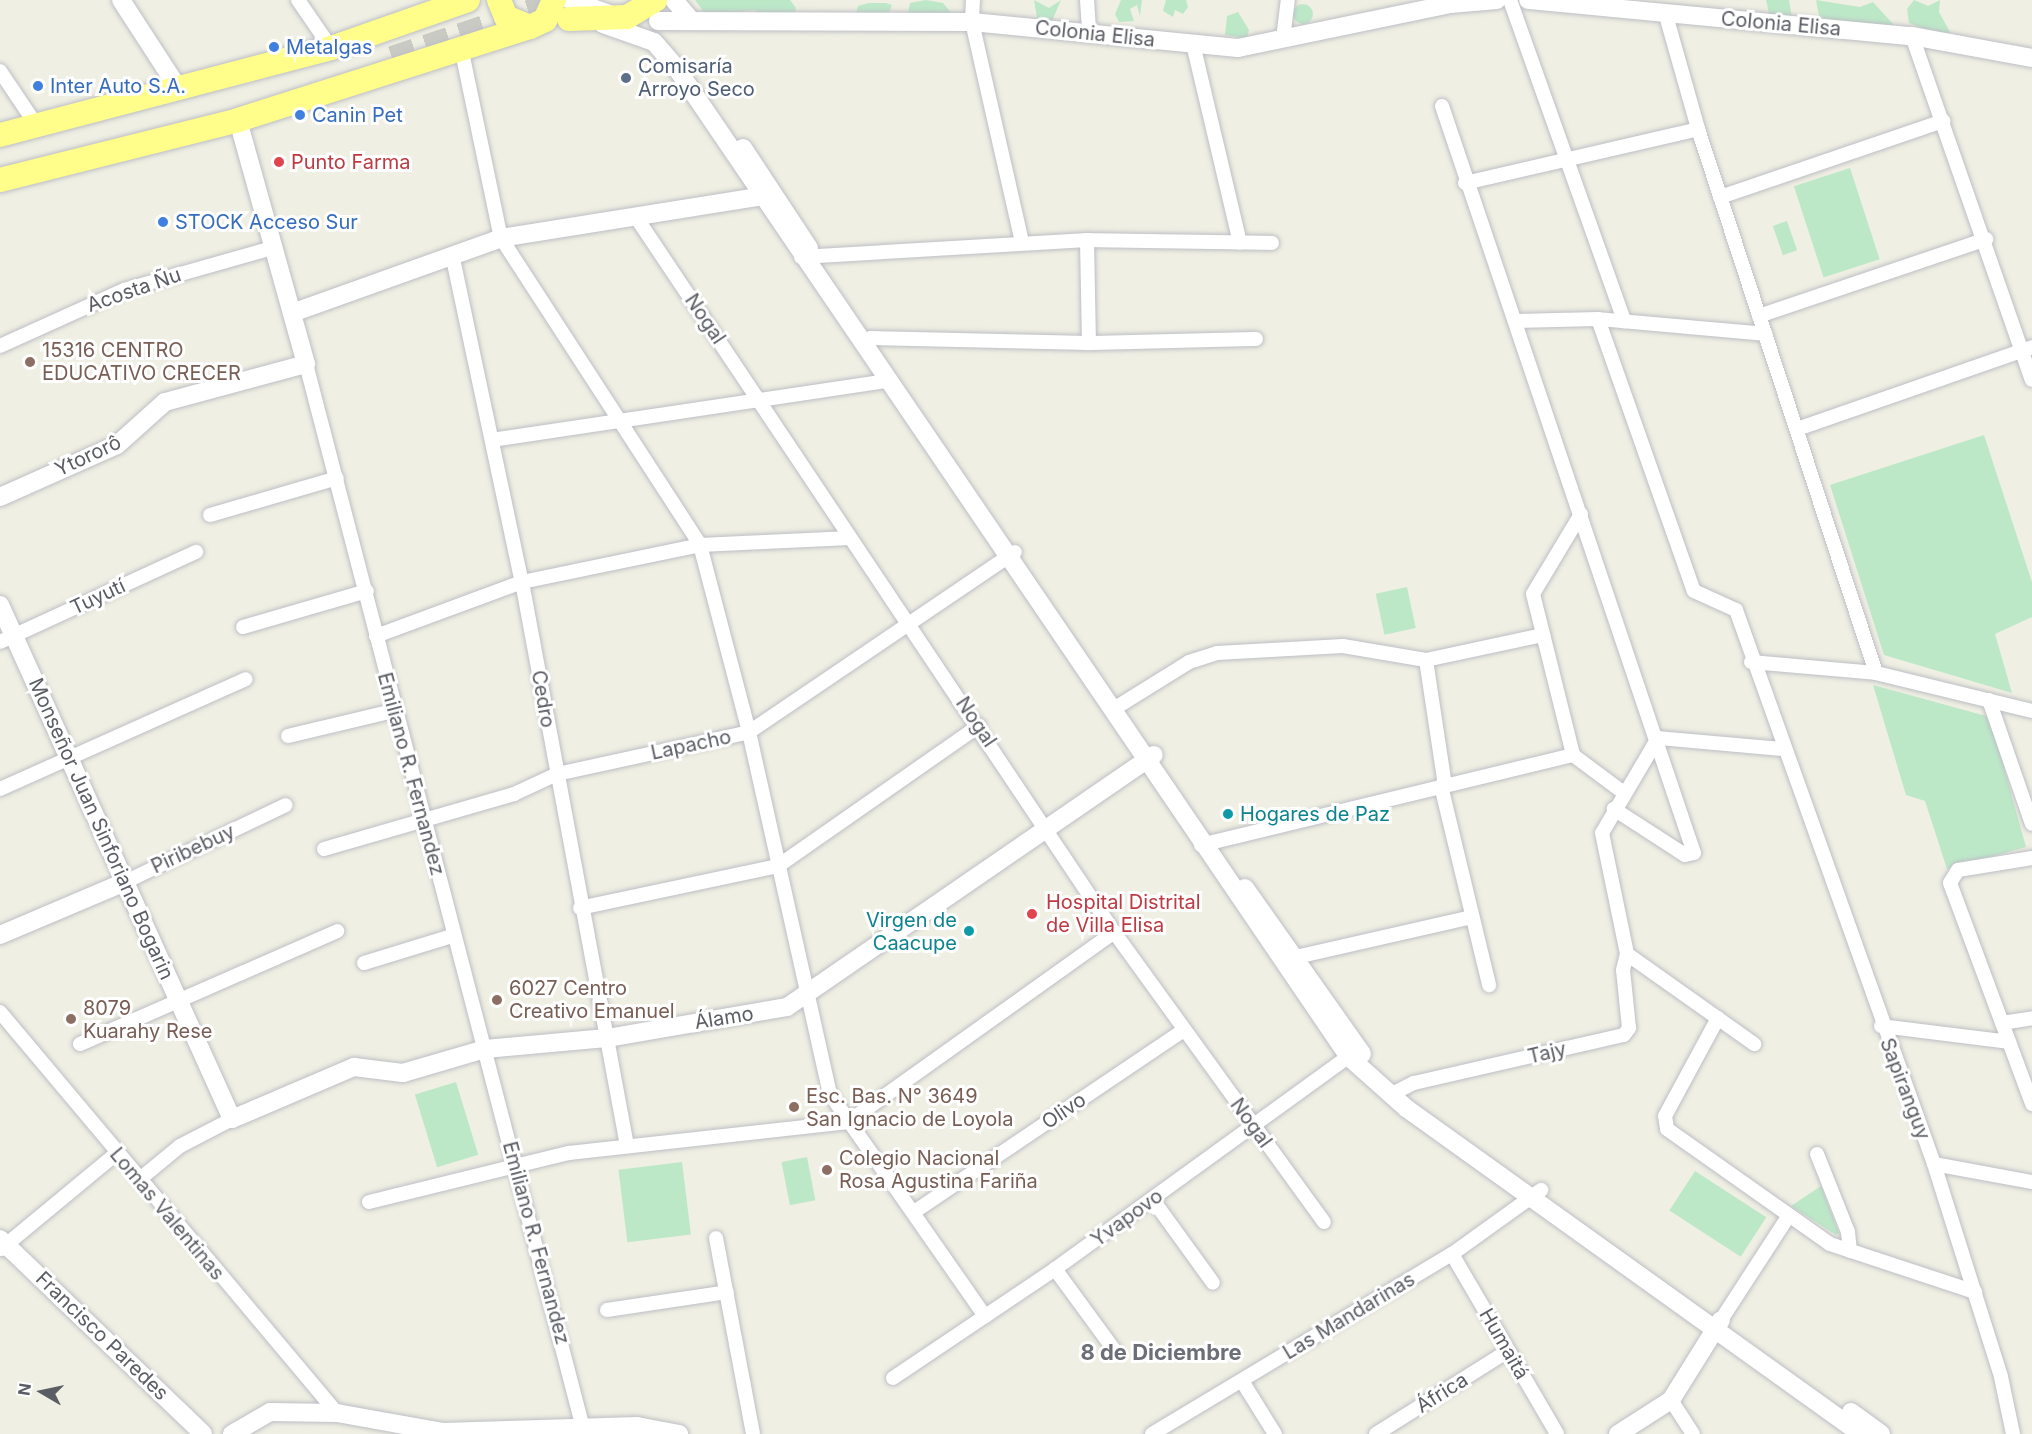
<!DOCTYPE html>
<html>
<head>
<meta charset="utf-8">
<style>
	body { margin:0 }
	#map { position:relative; width:2032px; height:1434px; overflow:hidden; background:#efefe3; font-family:Inter,sans-serif }
	div>[style] { position:absolute }
	[style*='--x'] { left:calc(var(--x)*1px); top:calc(var(--y)*1px); width:calc(var(--w)*1px); rotate:calc(var(--a)*1deg) }
	.green>* { inset:0; background:#bde8c8; transform-origin:0 0 }
	.round { border-radius:50% }
	.highway-tunnel>* { height:24px; margin-top:-12px; transform-origin:0; background:repeating-linear-gradient(90deg,#cacac4 0 24px,transparent 0 36px) }
	.roads { filter:drop-shadow(0 0 2px #bdbec5) drop-shadow(0 0 2px #bdbec5) }
	.street>* { height:14px; margin:-7px; padding:0 7px; transform-origin:7px; border-radius:7px; background:#fff }
	.secondary>* { height:18px; margin:-9px; padding:0 9px; transform-origin:9px; border-radius:9px; background:#fff }
	.highway>* { height:24px; margin:-12px; padding:0 12px; transform-origin:12px; border-radius:12px; background:#fffe8a }
	.dots>* { width:16px; height:16px; translate:-50% -50%; box-sizing:border-box; border:3px solid #fff; border-radius:50% }
	span { translate:-50% -50%; white-space:nowrap; text-align:center; line-height:1.15; -webkit-text-stroke:6px #fff; paint-order:stroke }
	.street-label { font-size:20px; color:#5b5d65 }
	.shop-label { font-size:20px; color:#366cbe }
	.left { translate:0 -50%; text-align:left }
	.service-label { font-size:20px; color:#4e5e75 }
	.health-label { font-size:20px; color:#be3a42 }
	.education-label { font-size:20px; color:#785e54 }
	.culture-label { font-size:20px; color:#0d838f }
	.right { translate:-100% -50%; text-align:right }
	.quarter-label { font-size:22px; color:#6c6f77; font-weight:700 }
	.north { position:absolute; left:12px; top:1362px; width:60px; height:60px; -webkit-text-stroke:4px #fff; paint-order:stroke; rotate:279deg; font-size:16px; font-weight:700; line-height:24px; text-align:center; color:#5b5d65 }
	.north::after { content:''; display:block; margin:auto; width:21px; height:27px; background:#5b5d65; clip-path:polygon(50% 0,100% 100%,50% 72%,0 100%) }
</style>
</head>
<body>
<div id="map">
	<div class="green">
		<div style="clip-path:polygon(695px 0,790px 0,796px 8px,795px 13px,762px 15px,754px 10px,706px 15px)"></div>
		<div style="clip-path:polygon(926px 0,943px 3px,952px 14px,908px 13px,910px 3px)"></div>
		<div style="clip-path:polygon(1034px 0,1049px 8px,1061px 0,1051px 23px,1037px 18px)"></div>
		<div style="clip-path:polygon(1121px 0,1142px 0,1140px 16px,1137px 5px,1130px 9px,1134px 21px,1119px 22px,1115px 14px)"></div>
		<div style="clip-path:polygon(1166px 0,1186px 0,1188px 7px,1183px 14px,1175px 10px,1173px 17px,1163px 11px)"></div>
		<div style="clip-path:polygon(1766px 0,1789px 0,1792px 18px,1770px 18px)"></div>
		<div style="clip-path:polygon(1816px 0,1860px 7px,1873px 2px,1893px 24px,1890px 30px,1821px 26px)"></div>
		<div style="clip-path:polygon(1914px 0,1928px 6px,1940px 0,1939px 12px,1950px 32px,1946px 37px,1909px 23px,1907px 9px)"></div>
		<div style="clip-path:polygon(869px 3px,886px 3px,892px 5px,889px 13px,856px 13px,858px 6px)"></div>
		<div class="round" style="left:1293px;top:4px;width:20px;height:20px"></div>
		<div style="clip-path:polygon(1238px 12px,1249px 30px,1247px 38px,1225px 35px,1227px 16px)"></div>
		<div style="left:1850px;top:168px;width:96px;height:59px;rotate:72deg"></div>
		<div style="left:1787px;top:221px;width:31px;height:15px;rotate:71deg"></div>
		<div style="clip-path:polygon(1984px 435px,2032px 582px,2032px 617px,1995px 634px,2012px 693px,1884px 655px,1830px 485px)"></div>
		<div style="left:1407px;top:587px;width:42px;height:32px;rotate:78deg"></div>
		<div style="clip-path:polygon(1873px 685px,1990px 717px,2026px 847px,1947px 869px,1925px 801px,1906px 795px)"></div>
		<div style="left:456px;top:1082px;width:76px;height:43px;rotate:73deg"></div>
		<div style="left:807px;top:1157px;width:44px;height:26px;rotate:79deg"></div>
		<div style="left:682px;top:1162px;width:73px;height:64px;rotate:83deg"></div>
		<div style="left:1695px;top:1171px;width:85px;height:47px;rotate:33deg"></div>
		<div style="clip-path:polygon(1821px 1186px,1839px 1233px,1836px 1235px,1791px 1206px)"></div>
	</div>
	<div class="highway-tunnel">
		<div style="--x:392;--y:58;--w:182;--a:-18.6"></div>
	</div>
	<div class="roads">
		<div class="street">
			<div style="--x:298;--y:0;--w:58;--a:55.5"></div>
			<div style="--x:973;--y:0;--w:22;--a:93"></div>
			<div style="--x:972;--y:22;--w:226;--a:77.2"></div>
			<div style="--x:1087;--y:0;--w:32;--a:86"></div>
			<div style="--x:1510;--y:0;--w:341;--a:70.4"></div>
			<div style="--x:1665;--y:12;--w:122;--a:74.2"></div>
			<div style="--x:1698;--y:129;--w:572;--a:71.88"></div>
			<div style="--x:1912;--y:36;--w:364;--a:70.8"></div>
			<div style="--x:1283;--y:39;--w:39;--a:-83"></div>
			<div style="--x:1193;--y:44;--w:204;--a:76.7"></div>
			<div style="--x:462;--y:52;--w:190;--a:78.2"></div>
			<div style="--x:501;--y:238;--w:366;--a:57"></div>
			<div style="--x:700;--y:545;--w:193;--a:75.3"></div>
			<div style="--x:749;--y:732;--w:371;--a:77.4"></div>
			<div style="--x:830;--y:1094;--w:271;--a:55.1"></div>
			<div style="--x:0;--y:71;--w:66;--a:56.1"></div>
			<div style="--x:1442;--y:106;--w:788;--a:71.36"></div>
			<div style="--x:1694;--y:853;--w:9;--a:167"></div>
			<div style="--x:1685;--y:855;--w:85;--a:-147.1"></div>
			<div style="--x:1465;--y:183;--w:239;--a:-13"></div>
			<div style="--x:1720;--y:197;--w:236;--a:-18.8"></div>
			<div style="--x:636;--y:217;--w:860;--a:56.24"></div>
			<div style="--x:1114;--y:932;--w:358;--a:54.1"></div>
			<div style="--x:1087;--y:240;--w:103;--a:88.9"></div>
			<div style="--x:452;--y:254;--w:335;--a:78"></div>
			<div style="--x:522;--y:582;--w:574;--a:79.45"></div>
			<div style="--x:801;--y:257;--w:287;--a:-3.4"></div>
			<div style="--x:1087;--y:240;--w:185;--a:0.9"></div>
			<div style="--x:1759;--y:316;--w:240;--a:-18.7"></div>
			<div style="--x:1598;--y:319;--w:288;--a:70.6"></div>
			<div style="--x:1694;--y:591;--w:46;--a:24.3"></div>
			<div style="--x:1736;--y:610;--w:588;--a:70.33"></div>
			<div style="--x:1934;--y:1164;--w:223;--a:72.5"></div>
			<div style="--x:2001;--y:1377;--w:58;--a:78.1"></div>
			<div style="--x:1515;--y:321;--w:83;--a:-1.4"></div>
			<div style="--x:1598;--y:319;--w:168;--a:5.1"></div>
			<div style="--x:870;--y:338;--w:219;--a:1.3"></div>
			<div style="--x:1089;--y:343;--w:167;--a:-1.4"></div>
			<div style="--x:0;--y:346;--w:136;--a:-24.3"></div>
			<div style="--x:124;--y:290;--w:154;--a:-15.8"></div>
			<div style="--x:306;--y:364;--w:1099;--a:75.41"></div>
			<div style="--x:1797;--y:429;--w:249;--a:-19.2"></div>
			<div style="--x:492;--y:440;--w:398;--a:-8.5"></div>
			<div style="--x:1581;--y:514;--w:93;--a:121"></div>
			<div style="--x:1533;--y:594;--w:166;--a:76"></div>
			<div style="--x:1573;--y:755;--w:64;--a:36.7"></div>
			<div style="--x:210;--y:515;--w:132;--a:-16.2"></div>
			<div style="--x:243;--y:627;--w:129;--a:-16.2"></div>
			<div style="--x:376;--y:636;--w:156;--a:-20.3"></div>
			<div style="--x:522;--y:582;--w:182;--a:-11.7"></div>
			<div style="--x:700;--y:545;--w:150;--a:-2.7"></div>
			<div style="--x:0;--y:642;--w:216;--a:-24.7"></div>
			<div style="--x:1426;--y:660;--w:127;--a:81.4"></div>
			<div style="--x:1751;--y:662;--w:125;--a:5"></div>
			<div style="--x:1876;--y:673;--w:161;--a:13.7"></div>
			<div style="--x:1989;--y:700;--w:131;--a:70.9"></div>
			<div style="--x:1120;--y:705;--w:81;--a:-31.9"></div>
			<div style="--x:1189;--y:662;--w:29;--a:-18"></div>
			<div style="--x:1217;--y:653;--w:126;--a:-3.2"></div>
			<div style="--x:1343;--y:646;--w:84;--a:9.6"></div>
			<div style="--x:1426;--y:660;--w:120;--a:-12.1"></div>
			<div style="--x:288;--y:736;--w:108;--a:-13.4"></div>
			<div style="--x:1658;--y:738;--w:110;--a:120.5"></div>
			<div style="--x:1602;--y:833;--w:124;--a:78.3"></div>
			<div style="--x:1627;--y:954;--w:156;--a:35.3"></div>
			<div style="--x:1658;--y:738;--w:123;--a:5.1"></div>
			<div style="--x:1441;--y:786;--w:205;--a:76.4"></div>
			<div style="--x:0;--y:789;--w:269;--a:-24.1"></div>
			<div style="--x:1201;--y:845;--w:383;--a:-13.6"></div>
			<div style="--x:324;--y:849;--w:198;--a:-16.1"></div>
			<div style="--x:514;--y:794;--w:47;--a:-24.9"></div>
			<div style="--x:557;--y:774;--w:197;--a:-12.3"></div>
			<div style="--x:749;--y:732;--w:321;--a:-34.1"></div>
			<div style="--x:2032;--y:858;--w:75;--a:170.8"></div>
			<div style="--x:1958;--y:870;--w:15;--a:122"></div>
			<div style="--x:1950;--y:883;--w:236;--a:69.6"></div>
			<div style="--x:125;--y:882;--w:178;--a:-25.6"></div>
			<div style="--x:580;--y:908;--w:202;--a:-12"></div>
			<div style="--x:778;--y:866;--w:245;--a:-34.9"></div>
			<div style="--x:1287;--y:959;--w:190;--a:-12.8"></div>
			<div style="--x:364;--y:963;--w:92;--a:-17.1"></div>
			<div style="--x:0;--y:1012;--w:524;--a:49.96"></div>
			<div style="--x:1718;--y:1018;--w:111;--a:118.4"></div>
			<div style="--x:1665;--y:1116;--w:13;--a:81"></div>
			<div style="--x:1667;--y:1129;--w:199;--a:35.2"></div>
			<div style="--x:1830;--y:1244;--w:153;--a:18.3"></div>
			<div style="--x:2002;--y:1023;--w:30;--a:-9"></div>
			<div style="--x:1881;--y:1026;--w:129;--a:7.1"></div>
			<div style="--x:80;--y:1044;--w:281;--a:-23.7"></div>
			<div style="--x:1390;--y:1095;--w:27;--a:-27"></div>
			<div style="--x:1414;--y:1083;--w:215;--a:-12.9"></div>
			<div style="--x:1624;--y:1035;--w:9;--a:-54"></div>
			<div style="--x:1629;--y:1028;--w:58;--a:-95.9"></div>
			<div style="--x:1623;--y:970;--w:16;--a:-76"></div>
			<div style="--x:1817;--y:1154;--w:84;--a:68.3"></div>
			<div style="--x:1848;--y:1232;--w:19;--a:84"></div>
			<div style="--x:1934;--y:1164;--w:100;--a:10.4"></div>
			<div style="--x:140;--y:1179;--w:52;--a:-39.5"></div>
			<div style="--x:180;--y:1146;--w:59;--a:-27.4"></div>
			<div style="--x:1153;--y:1200;--w:102;--a:54.1"></div>
			<div style="--x:369;--y:1202;--w:206;--a:-13.8"></div>
			<div style="--x:569;--y:1153;--w:281;--a:-6.3"></div>
			<div style="--x:848;--y:1122;--w:327;--a:-35.5"></div>
			<div style="--x:914;--y:1212;--w:326;--a:-34"></div>
			<div style="--x:716;--y:1238;--w:199;--a:79.3"></div>
			<div style="--x:1;--y:1249;--w:151;--a:-39.6"></div>
			<div style="--x:1452;--y:1254;--w:208;--a:59.7"></div>
			<div style="--x:1055;--y:1269;--w:102;--a:53.8"></div>
			<div style="--x:607;--y:1310;--w:121;--a:-8.5"></div>
			<div style="--x:1721;--y:1320;--w:123;--a:-57"></div>
			<div style="--x:893;--y:1378;--w:195;--a:-33.9"></div>
			<div style="--x:1055;--y:1269;--w:372;--a:-35.9"></div>
			<div style="--x:1242;--y:1381;--w:62;--a:58.1"></div>
			<div style="--x:1671;--y:1400;--w:40;--a:57.1"></div>
			<div style="--x:1152;--y:1434;--w:350;--a:-31"></div>
			<div style="--x:1452;--y:1254;--w:110;--a:-35.7"></div>
			<div style="--x:1376;--y:1434;--w:156;--a:-32.2"></div>
		</div>
		<div class="secondary">
			<div style="--x:121;--y:0;--w:108;--a:57"></div>
			<div style="--x:570;--y:0;--w:41;--a:19.7"></div>
			<div style="--x:674;--y:0;--w:23;--a:50"></div>
			<div style="--x:1528;--y:0;--w:386;--a:5.4"></div>
			<div style="--x:1912;--y:36;--w:122;--a:10.4"></div>
			<div style="--x:658;--y:21;--w:314;--a:0.2"></div>
			<div style="--x:972;--y:22;--w:267;--a:5.6"></div>
			<div style="--x:1238;--y:48;--w:217;--a:-11.7"></div>
			<div style="--x:1450;--y:4;--w:47;--a:-4.9"></div>
			<div style="--x:603;--y:24;--w:54;--a:19.4"></div>
			<div style="--x:654;--y:42;--w:32;--a:49"></div>
			<div style="--x:675;--y:66;--w:1198;--a:55.78"></div>
			<div style="--x:1349;--y:1057;--w:76;--a:41.8"></div>
			<div style="--x:1406;--y:1108;--w:560;--a:35.62"></div>
			<div style="--x:743;--y:148;--w:120;--a:56.6"></div>
			<div style="--x:292;--y:313;--w:222;--a:-19.7"></div>
			<div style="--x:501;--y:238;--w:272;--a:-9.1"></div>
			<div style="--x:0;--y:497;--w:128;--a:-24"></div>
			<div style="--x:117;--y:445;--w:64;--a:-41.9"></div>
			<div style="--x:165;--y:402;--w:146;--a:-15.1"></div>
			<div style="--x:306;--y:364;--w:253;--a:-105.6"></div>
			<div style="--x:0;--y:605;--w:564;--a:65.71"></div>
			<div style="--x:232;--y:1119;--w:133;--a:-23.1"></div>
			<div style="--x:354;--y:1067;--w:49;--a:7"></div>
			<div style="--x:403;--y:1073;--w:85;--a:-16.3"></div>
			<div style="--x:485;--y:1049;--w:122;--a:-5.2"></div>
			<div style="--x:607;--y:1038;--w:183;--a:-9.8"></div>
			<div style="--x:787;--y:1007;--w:445;--a:-34.5"></div>
			<div style="--x:1245;--y:888;--w:203;--a:54.8"></div>
			<div style="--x:0;--y:935;--w:136;--a:-23"></div>
			<div style="--x:0;--y:1239;--w:281;--a:43.8"></div>
			<div style="--x:1851;--y:1412;--w:37;--a:36"></div>
			<div style="--x:232;--y:1434;--w:44;--a:-30.1"></div>
			<div style="--x:270;--y:1412;--w:67;--a:0.9"></div>
			<div style="--x:337;--y:1413;--w:108;--a:10.2"></div>
			<div style="--x:443;--y:1432;--w:194;--a:-1.8"></div>
			<div style="--x:637;--y:1426;--w:43;--a:10.8"></div>
			<div style="--x:1618;--y:1434;--w:63;--a:-32.7"></div>
			<div style="--x:1671;--y:1400;--w:94;--a:-58"></div>
		</div>
		<div class="highway">
			<div style="--x:499;--y:0;--w:18;--a:68"></div>
			<div style="--x:506;--y:17;--w:26;--a:23"></div>
			<div style="--x:530;--y:27;--w:17;--a:-25"></div>
			<div style="--x:545;--y:20;--w:22;--a:-66"></div>
			<div style="--x:569;--y:19;--w:58;--a:-2"></div>
			<div style="--x:627;--y:17;--w:33;--a:-31"></div>
			<div style="--x:0;--y:135;--w:342;--a:-14.7"></div>
			<div style="--x:331;--y:48;--w:145;--a:-19.3"></div>
			<div style="--x:0;--y:180;--w:245;--a:-14.1"></div>
			<div style="--x:238;--y:120;--w:306;--a:-17.7"></div>
		</div>
	</div>
	<div class="dots">
		<div style="left:274px;top:47px;background:#3f7fe0"></div>
		<div style="left:626px;top:78px;background:#5c6f8a"></div>
		<div style="left:38px;top:86px;background:#3f7fe0"></div>
		<div style="left:300px;top:115px;background:#3f7fe0"></div>
		<div style="left:279px;top:162px;background:#e0444e"></div>
		<div style="left:163px;top:222px;background:#3f7fe0"></div>
		<div style="left:30px;top:362px;background:#8d6e63"></div>
		<div style="left:1228px;top:814px;background:#0f9aa8"></div>
		<div style="left:1032px;top:914px;background:#e0444e"></div>
		<div style="left:969px;top:931px;background:#0f9aa8"></div>
		<div style="left:497px;top:1000px;background:#8d6e63"></div>
		<div style="left:71px;top:1019px;background:#8d6e63"></div>
		<div style="left:794px;top:1107px;background:#8d6e63"></div>
		<div style="left:827px;top:1170px;background:#8d6e63"></div>
	</div>
	<div class="street-label">
		<span style="left:1781px;top:24px;rotate:5deg">Colonia Elisa</span>
		<span style="left:1095px;top:34px;rotate:6deg">Colonia Elisa</span>
		<span style="left:134px;top:290px;rotate:-19deg">Acosta Ñu</span>
		<span style="left:705px;top:319px;rotate:56deg">Nogal</span>
		<span style="left:88px;top:456px;rotate:-25deg">Ytororô</span>
		<span style="left:98px;top:597px;rotate:-25deg">Tuyutí</span>
		<span style="left:543px;top:699px;rotate:80deg">Cedro</span>
		<span style="left:976px;top:722px;rotate:56deg">Nogal</span>
		<span style="left:691px;top:745px;rotate:-12deg">Lapacho</span>
		<span style="left:411px;top:774px;rotate:75deg">Emiliano R. Fernandez</span>
		<span style="left:101px;top:829px;rotate:66deg">Monseñor Juan Sinforiano Bogarin</span>
		<span style="left:193px;top:849px;rotate:-25deg">Piribebuy</span>
		<span style="left:724px;top:1018px;rotate:-9deg">Álamo</span>
		<span style="left:1547px;top:1053px;rotate:-13deg">Tajy</span>
		<span style="left:1905px;top:1089px;rotate:69deg">Sapiranguy</span>
		<span style="left:1064px;top:1111px;rotate:-34deg">Olivo</span>
		<span style="left:1251px;top:1123px;rotate:54deg">Nogal</span>
		<span style="left:167px;top:1214px;rotate:50deg">Lomas Valentinas</span>
		<span style="left:1127px;top:1218px;rotate:-36deg">Yvapovo</span>
		<span style="left:536px;top:1243px;rotate:75deg">Emiliano R. Fernandez</span>
		<span style="left:1349px;top:1316px;rotate:-31deg">Las Mandarinas</span>
		<span style="left:102px;top:1336px;rotate:44deg">Francisco Paredes</span>
		<span style="left:1504px;top:1344px;rotate:60deg">Humaitá</span>
		<span style="left:1442px;top:1393px;rotate:-32deg">África</span>
	</div>
	<div class="shop-label">
		<span class="left" style="left:286px;top:47px">Metalgas</span>
		<span class="left" style="left:50px;top:86px">Inter Auto S.A.</span>
		<span class="left" style="left:312px;top:115px">Canin Pet</span>
		<span class="left" style="left:175px;top:222px">STOCK Acceso Sur</span>
	</div>
	<div class="service-label">
		<span class="left" style="left:638px;top:78px">Comisaría<br>Arroyo Seco</span>
	</div>
	<div class="health-label">
		<span class="left" style="left:291px;top:162px">Punto Farma</span>
		<span class="left" style="left:1046px;top:914px">Hospital Distrital<br>de Villa Elisa</span>
	</div>
	<div class="education-label">
		<span class="left" style="left:42px;top:362px">15316 CENTRO<br>EDUCATIVO CRECER</span>
		<span class="left" style="left:509px;top:1000px">6027 Centro<br>Creativo Emanuel</span>
		<span class="left" style="left:83px;top:1020px">8079<br>Kuarahy Rese</span>
		<span class="left" style="left:806px;top:1108px">Esc. Bas. N° 3649<br>San Ignacio de Loyola</span>
		<span class="left" style="left:839px;top:1170px">Colegio Nacional<br>Rosa Agustina Fariña</span>
	</div>
	<div class="culture-label">
		<span class="left" style="left:1240px;top:814px">Hogares de Paz</span>
		<span class="right" style="left:957px;top:932px">Virgen de<br>Caacupe</span>
	</div>
	<div class="quarter-label">
		<span style="left:1161px;top:1353px">8 de Diciembre</span>
	</div>
	<div class="north">N</div>
</div>
</body>
</html>
